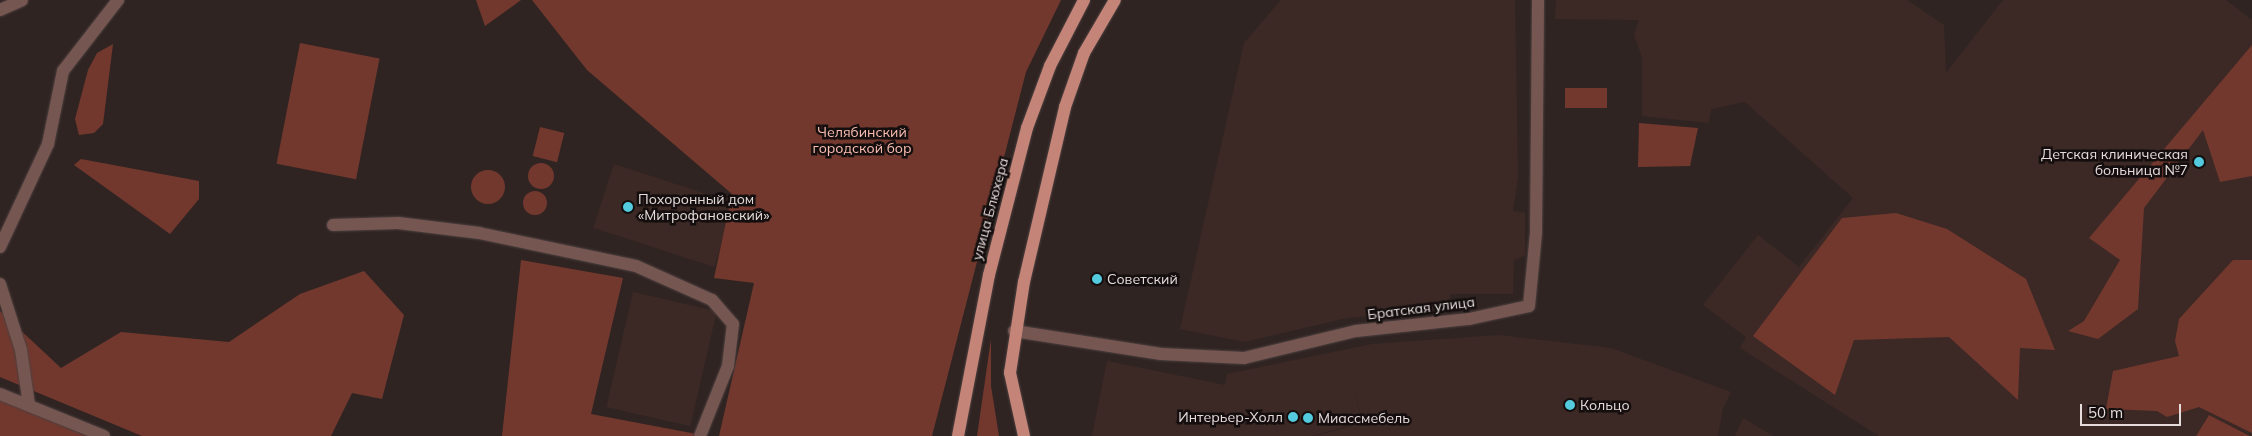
<!DOCTYPE html>
<html>
<head>
<meta charset="utf-8">
<style>
	body { margin:0 }
	#map { position:relative; width:2252px; height:436px; overflow:hidden; background:#302422; font-family:Mulish,sans-serif }
	div>[style] { position:absolute }
	[style*='--x'] { left:calc(var(--x)*1px); top:calc(var(--y)*1px); width:calc(var(--w)*1px); rotate:calc(var(--a)*1deg) }
	.built>* { inset:0; background:#3c2925; transform-origin:0 0 }
	.green>* { inset:0; background:#72382e; transform-origin:0 0 }
	.round { border-radius:50% }
	.roads { filter:drop-shadow(0 0 1px #4d4140) drop-shadow(0 0 1px #4d4140) }
	.minor>* { height:12px; margin:-6px; padding:0 6px; transform-origin:6px; border-radius:6px; background:#765651 }
	.primary>* { height:12px; margin:-6px; padding:0 6px; transform-origin:6px; border-radius:6px; background:#c48478 }
	.dots>* { width:14px; height:14px; translate:-50% -50%; box-sizing:border-box; border:2px solid #140f0e; border-radius:50% }
	span { translate:-50% -50%; white-space:nowrap; text-align:center; line-height:1.15; -webkit-text-stroke:5px #140f0e; paint-order:stroke }
	.park-label { font-size:14px; color:#fdbeb2 }
	.poi-label { font-size:14px; color:#e5dcdb }
	.right { translate:-100% -50%; text-align:right }
	.left { translate:0 -50%; text-align:left }
	.street-label { font-size:14px; color:#e5dcdb }
	.scale { position:absolute; left:2080px; top:404px; width:101px; height:22px; box-sizing:border-box; border:2px solid #e5dcdb; border-top:0; padding-left:6px; font-size:15px; line-height:18px; white-space:nowrap; color:#e5dcdb; -webkit-text-stroke:4px #140f0e; paint-order:stroke }
</style>
</head>
<body>
<div id="map">
	<div class="built">
		<div style="clip-path:polygon(1281px 0,1515px 0,1518px 178px,1513px 211px,1525px 213px,1525px 256px,1514px 260px,1513px 294px,1450px 294px,1450px 304px,1439px 307px,1342px 319px,1245px 342px,1180px 329px,1244px 43px)"></div>
		<div style="clip-path:polygon(1556px 0,1907px 0,1944px 25px,1946px 73px,2003px 0,2226px 0,2252px 20px,2252px 436px,2209px 415px,2196px 436px,1879px 436px,1740px 348px,1746px 337px,1703px 305px,1758px 235px,1799px 267px,1853px 198px,1745px 102px,1711px 109px,1709px 123px,1642px 116px,1642px 57px,1634px 35px,1639px 20px,1555px 19px)"></div>
		<div style="left:614px;top:164px;width:127px;height:67px;rotate:18deg"></div>
		<div style="left:633px;top:292px;width:86px;height:118px;rotate:13deg"></div>
		<div style="clip-path:polygon(1499px 335px,1611px 348px,1731px 392px,1723px 408px,1718px 436px,1314px 436px,1363px 423px,1354px 388px,1362px 422px,1311px 436px,1092px 436px,1107px 361px,1225px 385px,1227px 374px,1372px 344px)"></div>
		<div style="clip-path:polygon(1743px 418px,1773px 436px,1735px 436px)"></div>
	</div>
	<div class="green">
		<div style="clip-path:polygon(476px 0,521px 0,485px 26px)"></div>
		<div style="clip-path:polygon(532px 0,1061px 0,1026px 72px,932px 436px,719px 436px,754px 283px,714px 278px,732px 194px,587px 70px)"></div>
		<div style="left:300px;top:43px;width:81px;height:123px;rotate:11deg"></div>
		<div style="clip-path:polygon(113px 44px,103px 124px,94px 133px,79px 135px,75px 119px,88px 70px,97px 53px)"></div>
		<div style="clip-path:polygon(2252px 45px,2252px 176px,2220px 182px,2203px 130px,2144px 208px,2138px 309px,2098px 339px,2068px 331px,2084px 321px,2120px 260px,2089px 238px)"></div>
		<div style="left:1565px;top:88px;width:42px;height:20px"></div>
		<div style="clip-path:polygon(1639px 123px,1698px 128px,1690px 166px,1638px 167px)"></div>
		<div style="left:540px;top:127px;width:25px;height:30px;rotate:14deg"></div>
		<div style="clip-path:polygon(81px 159px,199px 181px,199px 199px,170px 234px,74px 165px)"></div>
		<div class="round" style="left:528px;top:163px;width:26px;height:26px"></div>
		<div class="round" style="left:471px;top:170px;width:34px;height:34px"></div>
		<div class="round" style="left:523px;top:191px;width:24px;height:24px"></div>
		<div style="clip-path:polygon(1896px 213px,1947px 229px,2026px 279px,2055px 350px,2020px 348px,2018px 400px,1949px 337px,1854px 340px,1835px 395px,1753px 336px,1842px 218px)"></div>
		<div style="clip-path:polygon(521px 260px,623px 278px,591px 414px,707px 436px,502px 436px)"></div>
		<div style="clip-path:polygon(2233px 260px,2252px 260px,2252px 433px,2199px 407px,2167px 417px,2157px 411px,2106px 409px,2113px 371px,2179px 356px,2175px 341px,2179px 319px)"></div>
		<div style="clip-path:polygon(364px 271px,404px 315px,382px 399px,352px 393px,331px 436px,142px 436px,0 377px,0 311px,61px 368px,121px 332px,229px 342px,300px 294px)"></div>
		<div style="clip-path:polygon(991px 339px,991px 386px,999px 436px,977px 436px)"></div>
		<div style="clip-path:polygon(0 399px,72px 430px,87px 436px,0 436px)"></div>
		<div style="clip-path:polygon(2209px 415px,2250px 436px,2196px 436px)"></div>
	</div>
	<div class="roads">
		<div class="minor">
			<div style="--x:0;--y:10;--w:24;--a:-24"></div>
			<div style="--x:333;--y:225;--w:65;--a:-1.8"></div>
			<div style="--x:398;--y:223;--w:82;--a:7"></div>
			<div style="--x:479;--y:233;--w:160;--a:11.9"></div>
			<div style="--x:636;--y:266;--w:83;--a:24.1"></div>
			<div style="--x:712;--y:300;--w:32;--a:49"></div>
			<div style="--x:733;--y:324;--w:42;--a:96.8"></div>
			<div style="--x:728;--y:366;--w:75;--a:111.8"></div>
			<div style="--x:0;--y:247;--w:114;--a:-65"></div>
			<div style="--x:48;--y:144;--w:75;--a:-78.4"></div>
			<div style="--x:63;--y:71;--w:90;--a:-52.2"></div>
			<div style="--x:0;--y:284;--w:69;--a:72.3"></div>
			<div style="--x:21;--y:350;--w:56;--a:81.7"></div>
			<div style="--x:1014;--y:331;--w:149;--a:8.9"></div>
			<div style="--x:1161;--y:354;--w:83;--a:2.8"></div>
			<div style="--x:1244;--y:358;--w:115;--a:-13.6"></div>
			<div style="--x:1356;--y:331;--w:114;--a:-6.1"></div>
			<div style="--x:1469;--y:319;--w:61;--a:-12.2"></div>
			<div style="--x:1529;--y:306;--w:73;--a:-84.5"></div>
			<div style="--x:1536;--y:233;--w:233;--a:-89.5"></div>
			<div style="--x:0;--y:394;--w:112;--a:22"></div>
		</div>
		<div class="primary">
			<div style="--x:958;--y:436;--w:164;--a:-79.1"></div>
			<div style="--x:989;--y:275;--w:152;--a:-75.5"></div>
			<div style="--x:1027;--y:128;--w:66;--a:-69.6"></div>
			<div style="--x:1050;--y:66;--w:74;--a:-62.7"></div>
			<div style="--x:1024;--y:436;--w:65;--a:-102.5"></div>
			<div style="--x:1010;--y:373;--w:92;--a:-81.3"></div>
			<div style="--x:1024;--y:282;--w:180;--a:-76.8"></div>
			<div style="--x:1065;--y:107;--w:57;--a:-70.6"></div>
			<div style="--x:1084;--y:53;--w:61;--a:-59.7"></div>
		</div>
	</div>
	<div class="dots">
		<div style="left:2199px;top:162px;background:#54cade"></div>
		<div style="left:628px;top:207px;background:#54cade"></div>
		<div style="left:1097px;top:279px;background:#54cade"></div>
		<div style="left:1570px;top:405px;background:#54cade"></div>
		<div style="left:1293px;top:417px;background:#54cade"></div>
		<div style="left:1308px;top:418px;background:#54cade"></div>
	</div>
	<div class="park-label">
		<span style="left:862px;top:140px">Челябинский<br>городской бор</span>
	</div>
	<div class="poi-label">
		<span class="right" style="left:2188px;top:162px">Детская клиническая<br>больница №7</span>
		<span class="left" style="left:638px;top:207px">Похоронный дом<br>«Митрофановский»</span>
		<span class="left" style="left:1107px;top:279px">Советский</span>
		<span class="left" style="left:1580px;top:405px">Кольцо</span>
		<span class="right" style="left:1283px;top:417px">Интерьер-Холл</span>
		<span class="left" style="left:1318px;top:418px">Миассмебель</span>
	</div>
	<div class="street-label">
		<span style="left:990px;top:209px;rotate:-75deg">улица Блюхера</span>
		<span style="left:1421px;top:308px;rotate:-7deg">Братская улица</span>
	</div>
	<div class="scale">50 m</div>
</div>
</body>
</html>
